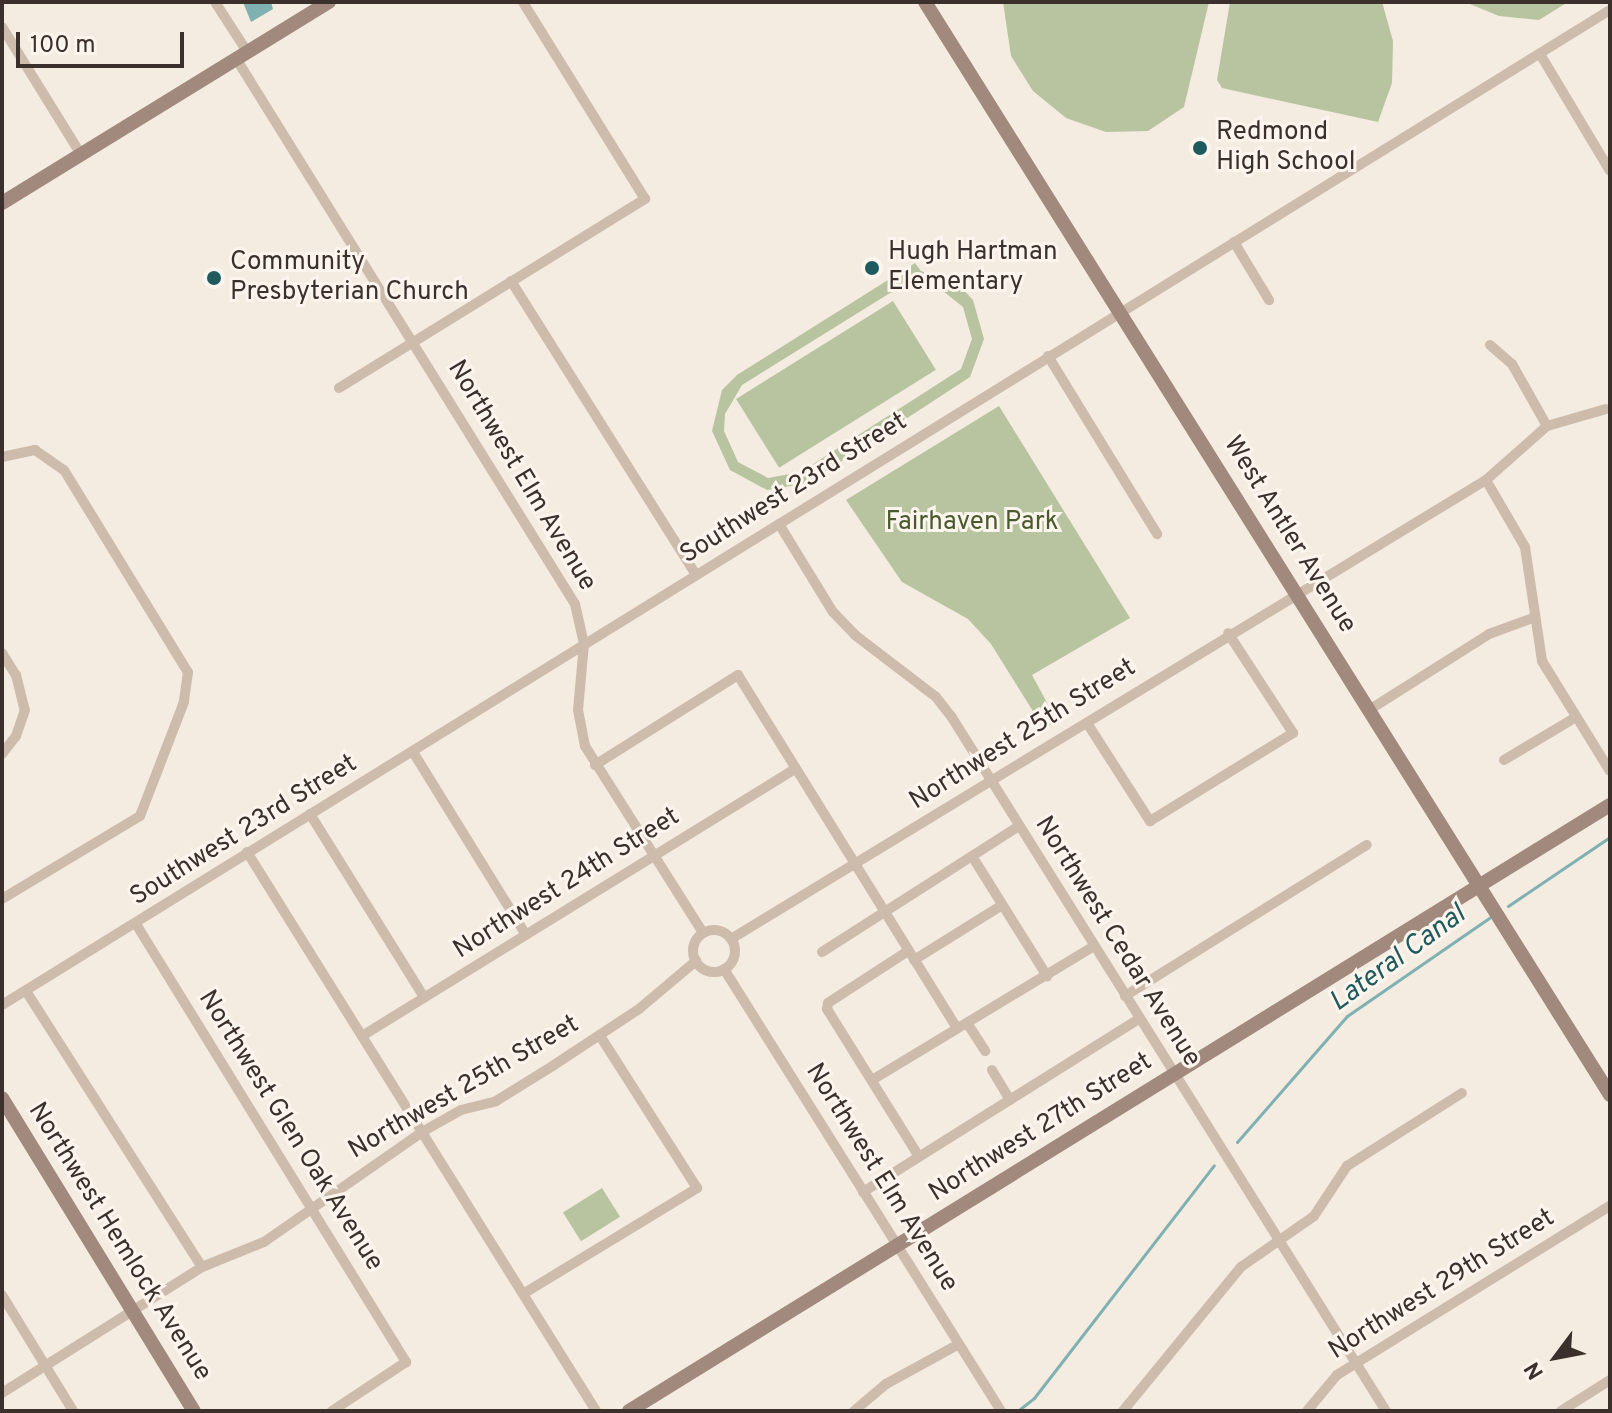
<!DOCTYPE html>
<html>
<head>
<meta charset="utf-8">
<style>
	body { margin:0 }
	#map { position:relative; width:1612px; height:1413px; overflow:hidden; background:#f4ebe1; font-family:Overpass,sans-serif }
	div>[style] { position:absolute }
	[style*='--x'] { left:calc(var(--x)*1px); top:calc(var(--y)*1px); width:calc(var(--w)*1px); rotate:calc(var(--a)*1deg) }
	.green>* { inset:0; background:#b8c4a0; transform-origin:0 0 }
	.water>* { inset:0; background:#7fb0b2 }
	.stream>* { height:3px; margin:-1.5px; padding:0 1.5px; transform-origin:1.5px; border-radius:1.5px; background:#7fb0b2 }
	.street>* { height:10px; margin:-5px; padding:0 5px; transform-origin:5px; border-radius:5px; background:#cdbbac }
	.street>.ring { margin:-5px; padding:0; box-sizing:content-box; background:none; border:10px solid #cdbbac; border-radius:50% }
	.secondary>* { height:14px; margin:-7px; padding:0 7px; transform-origin:7px; border-radius:7px; background:#a18a7d }
	.dots>* { width:22px; height:22px; translate:-50% -50%; box-sizing:border-box; border:4px solid #fbf5ee; border-radius:50% }
	span { translate:-50% -50%; white-space:nowrap; text-align:center; line-height:1.15; -webkit-text-stroke:6px #fbf5ee; paint-order:stroke }
	.poi-label { font-size:26px; color:#3b302b }
	.left { translate:0 -50%; text-align:left }
	.street-label { font-size:26px; color:#3b302b }
	.park-label { font-size:26px; color:#4a5a2e }
	.water-label { font-size:28px; color:#1f5a5e; font-style:italic }
	.frame { position:absolute; inset:0; border:4px solid #3b302b; pointer-events:none }
	.north { position:absolute; left:1516px; top:1317px; width:80px; height:80px; -webkit-text-stroke:6px #fbf5ee; paint-order:stroke; rotate:238deg; font-size:22px; font-weight:700; line-height:32px; text-align:center; color:#3b302b }
	.north::after { content:''; display:block; margin:auto; width:28px; height:36px; background:#3b302b; clip-path:polygon(50% 0,100% 100%,50% 72%,0 100%) }
	.scale { position:absolute; left:16px; top:32px; width:168px; height:36px; box-sizing:border-box; border:4px solid #3b302b; border-top:0; padding-left:10px; font-size:24px; line-height:28px; white-space:nowrap; color:#3b302b; -webkit-text-stroke:6px #fbf5ee; paint-order:stroke }
</style>
</head>
<body>
<div id="map">
	<div class="green">
		<div style="clip-path:polygon(1003px 2px,1209px 2px,1184px 107px,1148px 131px,1106px 132px,1066px 118px,1033px 91px,1011px 56px)"></div>
		<div style="clip-path:polygon(1230px 2px,1382px 2px,1393px 41px,1392px 83px,1378px 122px,1222px 88px,1217px 80px)"></div>
		<div style="clip-path:polygon(1465px 2px,1568px 2px,1539px 20px,1499px 16px)"></div>
		<div style="clip-path:polygon(evenodd,915px 263px,921px 271px,959px 285px,973px 300px,984px 339px,970px 377px,808px 483px,767px 490px,730px 470px,712px 431px,722px 390px,737px 375px,915px 263px,922px 284px,938px 287px,963px 307px,972px 339px,961px 369px,801px 472px,768px 478px,738px 462px,724px 431px,725px 414px,742px 385px,890px 293px,922px 284px)"></div>
		<div style="left:893px;top:301px;width:81px;height:185px;rotate:58deg"></div>
		<div style="clip-path:polygon(999px 406px,1130px 618px,1032px 675px,1057px 721px,1044px 729px,991px 644px,968px 619px,902px 582px,846px 500px)"></div>
		<div style="left:602px;top:1188px;width:34px;height:46px;rotate:58deg"></div>
	</div>
	<div class="water">
		<div style="clip-path:polygon(243px 2px,271px 2px,273px 9px,251px 22px)"></div>
	</div>
	<div class="stream">
		<div style="--x:1508;--y:906;--w:123;--a:-34.1"></div>
		<div style="--x:1237;--y:1142;--w:167;--a:-48.9"></div>
		<div style="--x:1347;--y:1016;--w:173;--a:-34.6"></div>
		<div style="--x:1020;--y:1409;--w:18;--a:-38"></div>
		<div style="--x:1034;--y:1398;--w:294;--a:-52.3"></div>
	</div>
	<div class="street">
		<div style="--x:215;--y:2;--w:61;--a:57.1"></div>
		<div style="--x:2;--y:27;--w:148;--a:58.2"></div>
		<div style="--x:1540;--y:54;--w:136;--a:59.1"></div>
		<div style="--x:237;--y:60;--w:640;--a:58.15"></div>
		<div style="--x:575;--y:604;--w:41;--a:77.3"></div>
		<div style="--x:584;--y:644;--w:66;--a:95.2"></div>
		<div style="--x:578;--y:710;--w:37;--a:79"></div>
		<div style="--x:585;--y:746;--w:221;--a:57.7"></div>
		<div style="--x:1234;--y:242;--w:68;--a:58.9"></div>
		<div style="--x:511;--y:281;--w:347;--a:57.8"></div>
		<div style="--x:1490;--y:345;--w:29;--a:41"></div>
		<div style="--x:1512;--y:364;--w:71;--a:60.6"></div>
		<div style="--x:1048;--y:356;--w:209;--a:58.5"></div>
		<div style="--x:339;--y:388;--w:360;--a:-31.7"></div>
		<div style="--x:645;--y:199;--w:232;--a:-121.8"></div>
		<div style="--x:2;--y:457;--w:34;--a:-12"></div>
		<div style="--x:35;--y:450;--w:35;--a:35"></div>
		<div style="--x:64;--y:470;--w:237;--a:58.5"></div>
		<div style="--x:188;--y:672;--w:30;--a:98"></div>
		<div style="--x:184;--y:702;--w:122;--a:111.1"></div>
		<div style="--x:140;--y:816;--w:161;--a:149"></div>
		<div style="--x:1486;--y:480;--w:78;--a:59.8"></div>
		<div style="--x:1525;--y:547;--w:115;--a:81.5"></div>
		<div style="--x:1542;--y:661;--w:129;--a:58.3"></div>
		<div style="--x:779;--y:524;--w:103;--a:58.5"></div>
		<div style="--x:833;--y:612;--w:32;--a:46"></div>
		<div style="--x:855;--y:635;--w:102;--a:37.4"></div>
		<div style="--x:936;--y:697;--w:24;--a:52"></div>
		<div style="--x:951;--y:716;--w:820;--a:57.96"></div>
		<div style="--x:2;--y:653;--w:26;--a:58"></div>
		<div style="--x:16;--y:675;--w:36;--a:76"></div>
		<div style="--x:25;--y:710;--w:28;--a:109"></div>
		<div style="--x:16;--y:736;--w:23;--a:128"></div>
		<div style="--x:1369;--y:710;--w:142;--a:-32.3"></div>
		<div style="--x:1489;--y:634;--w:47;--a:-20"></div>
		<div style="--x:1087;--y:723;--w:117;--a:57.3"></div>
		<div style="--x:1150;--y:821;--w:168;--a:-31.6"></div>
		<div style="--x:1293;--y:733;--w:119;--a:-123"></div>
		<div style="--x:413;--y:752;--w:215;--a:58.3"></div>
		<div style="--x:1504;--y:760;--w:84;--a:-30.8"></div>
		<div style="--x:595;--y:765;--w:169;--a:-32.2"></div>
		<div style="--x:738;--y:675;--w:414;--a:58.2"></div>
		<div style="--x:310;--y:814;--w:216;--a:58.1"></div>
		<div style="--x:247;--y:852;--w:659;--a:58.02"></div>
		<div style="--x:972;--y:856;--w:142;--a:58"></div>
		<div style="--x:136;--y:924;--w:515;--a:58.35"></div>
		<div style="--x:406;--y:1362;--w:89;--a:146.5"></div>
		<div class="ring" style="left:693px;top:930px;width:32px;height:32px"></div>
		<div style="--x:731;--y:939;--w:884;--a:-31.3"></div>
		<div style="--x:1486;--y:480;--w:81;--a:-41.5"></div>
		<div style="--x:1547;--y:426;--w:61;--a:-16.1"></div>
		<div style="--x:908;--y:951;--w:95;--a:147"></div>
		<div style="--x:828;--y:1003;--w:6;--a:99"></div>
		<div style="--x:827;--y:1009;--w:174;--a:58.1"></div>
		<div style="--x:822;--y:952;--w:234;--a:-32.6"></div>
		<div style="--x:914;--y:960;--w:104;--a:-32"></div>
		<div style="--x:724;--y:969;--w:522;--a:57.92"></div>
		<div style="--x:26;--y:991;--w:327;--a:57.5"></div>
		<div style="--x:1125;--y:996;--w:285;--a:-32"></div>
		<div style="--x:2;--y:1005;--w:1891;--a:-31.75"></div>
		<div style="--x:969;--y:1026;--w:30;--a:57"></div>
		<div style="--x:362;--y:1036;--w:509;--a:-31.66"></div>
		<div style="--x:992;--y:1070;--w:35;--a:59"></div>
		<div style="--x:872;--y:1080;--w:259;--a:-31.1"></div>
		<div style="--x:863;--y:1192;--w:326;--a:-32.1"></div>
		<div style="--x:523;--y:1294;--w:204;--a:-31.3"></div>
		<div style="--x:697;--y:1188;--w:180;--a:-122.5"></div>
		<div style="--x:2;--y:1295;--w:136;--a:58.5"></div>
		<div style="--x:2;--y:1393;--w:236;--a:-32.2"></div>
		<div style="--x:202;--y:1267;--w:67;--a:-22"></div>
		<div style="--x:264;--y:1242;--w:193;--a:-34.8"></div>
		<div style="--x:422;--y:1132;--w:45;--a:-29.4"></div>
		<div style="--x:461;--y:1110;--w:36;--a:-14"></div>
		<div style="--x:496;--y:1101;--w:68;--a:-31.8"></div>
		<div style="--x:554;--y:1065;--w:102;--a:-33.4"></div>
		<div style="--x:639;--y:1009;--w:75;--a:-40.1"></div>
		<div style="--x:854;--y:1411;--w:42;--a:-40.2"></div>
		<div style="--x:886;--y:1384;--w:83;--a:-28.7"></div>
		<div style="--x:1123;--y:1411;--w:186;--a:-50.7"></div>
		<div style="--x:1241;--y:1267;--w:89;--a:-34.9"></div>
		<div style="--x:1314;--y:1216;--w:60;--a:-56.6"></div>
		<div style="--x:1347;--y:1166;--w:136;--a:-32.4"></div>
		<div style="--x:1307;--y:1411;--w:47;--a:-50.2"></div>
		<div style="--x:1337;--y:1375;--w:321;--a:-31.8"></div>
		<div style="--x:1561;--y:1411;--w:58;--a:-32.3"></div>
	</div>
	<div class="secondary">
		<div style="--x:925;--y:2;--w:1290;--a:57.92"></div>
		<div style="--x:2;--y:203;--w:384;--a:-31.6"></div>
		<div style="--x:2;--y:1098;--w:367;--a:58.5"></div>
		<div style="--x:629;--y:1411;--w:1153;--a:-31.71"></div>
	</div>
	<div class="dots">
		<div style="left:1200px;top:148px;background:#1f5a5e"></div>
		<div style="left:872px;top:268px;background:#1f5a5e"></div>
		<div style="left:214px;top:278px;background:#1f5a5e"></div>
	</div>
	<div class="poi-label">
		<span class="left" style="left:1216px;top:148px">Redmond<br>High School</span>
		<span class="left" style="left:888px;top:268px">Hugh Hartman<br>Elementary</span>
		<span class="left" style="left:230px;top:278px">Community<br>Presbyterian Church</span>
	</div>
	<div class="street-label">
		<span style="left:521px;top:476px;rotate:59deg">Northwest Elm Avenue</span>
		<span style="left:794px;top:489px;rotate:-32deg">Southwest 23rd Street</span>
		<span style="left:1289px;top:535px;rotate:58deg">West Antler Avenue</span>
		<span style="left:1023px;top:735px;rotate:-32deg">Northwest 25th Street</span>
		<span style="left:244px;top:831px;rotate:-32deg">Southwest 23rd Street</span>
		<span style="left:567px;top:884px;rotate:-32deg">Northwest 24th Street</span>
		<span style="left:1117px;top:942px;rotate:58deg">Northwest Cedar Avenue</span>
		<span style="left:464px;top:1088px;rotate:-30deg">Northwest 25th Street</span>
		<span style="left:1041px;top:1128px;rotate:-32deg">Northwest 27th Street</span>
		<span style="left:290px;top:1131px;rotate:58deg">Northwest Glen Oak Avenue</span>
		<span style="left:881px;top:1178px;rotate:58deg">Northwest Elm Avenue</span>
		<span style="left:119px;top:1242px;rotate:58deg">Northwest Hemlock Avenue</span>
		<span style="left:1442px;top:1285px;rotate:-32deg">Northwest 29th Street</span>
	</div>
	<div class="park-label">
		<span style="left:972px;top:523px">Fairhaven Park</span>
	</div>
	<div class="water-label">
		<span style="left:1398px;top:959px;rotate:-36deg">Lateral Canal</span>
	</div>
	<div class="frame"></div>
	<div class="north">N</div>
	<div class="scale">100 m</div>
</div>
</body>
</html>
